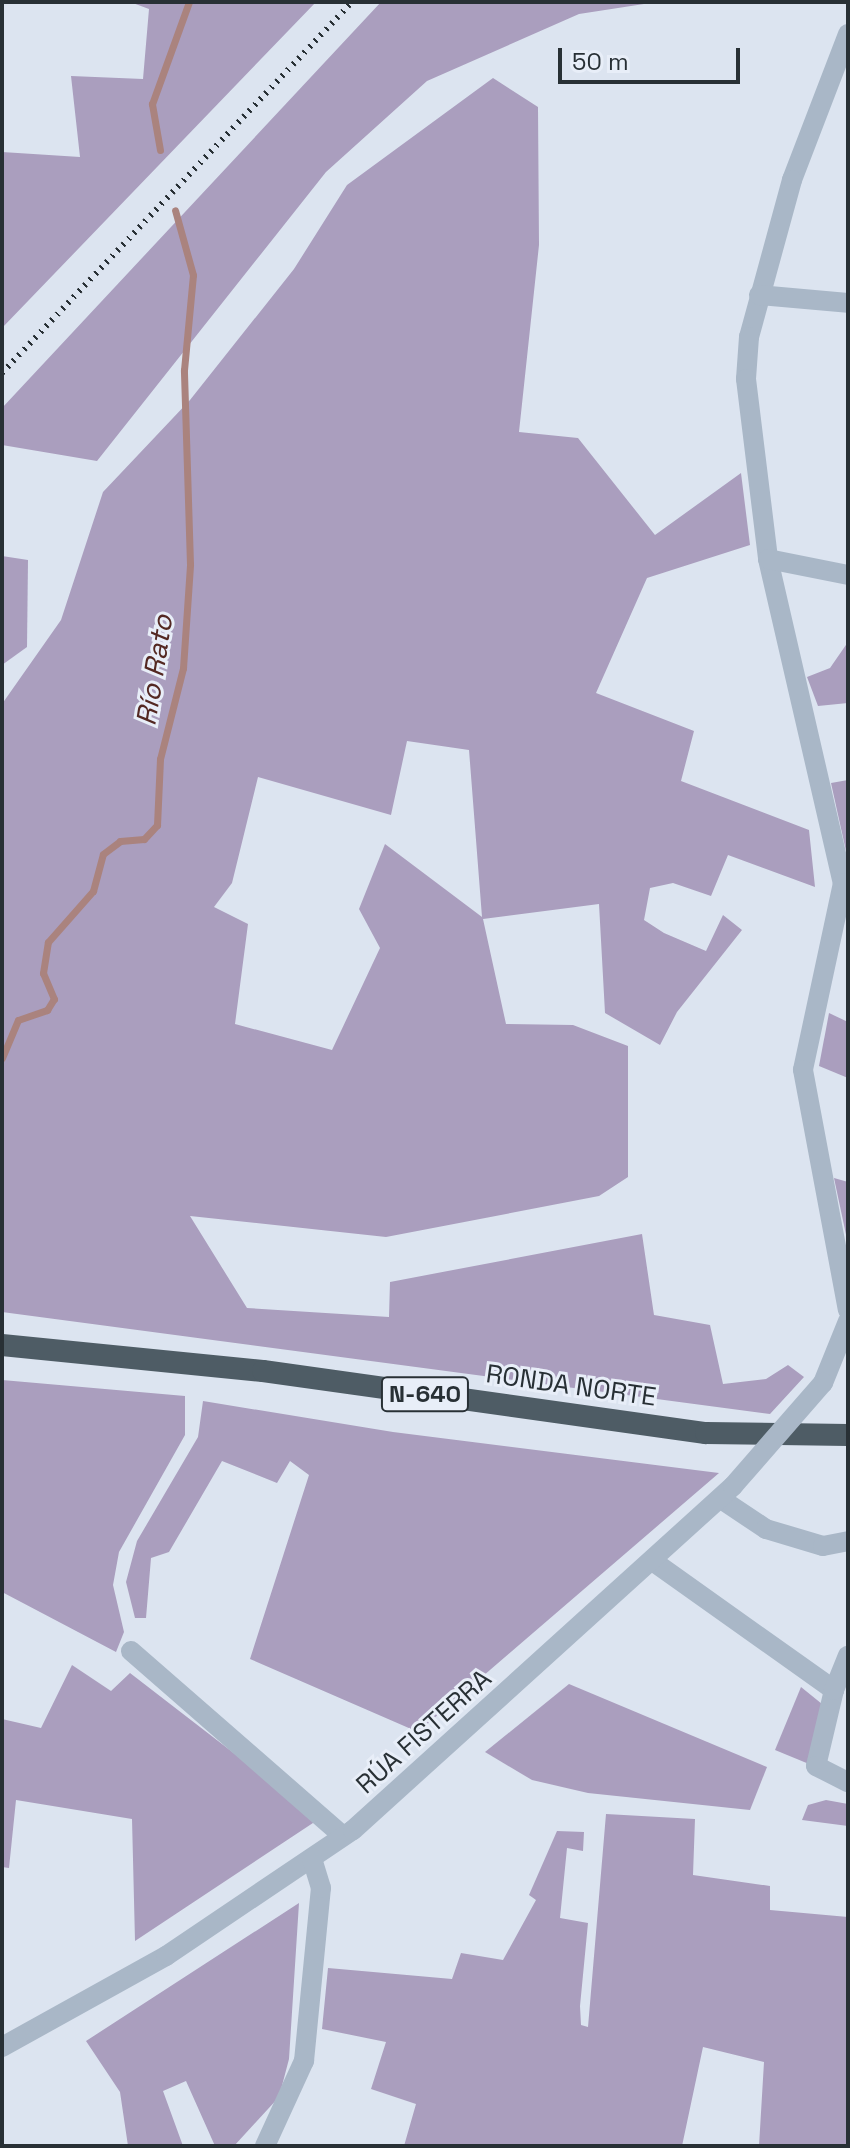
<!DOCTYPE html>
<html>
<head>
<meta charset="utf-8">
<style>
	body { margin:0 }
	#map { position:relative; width:850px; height:2148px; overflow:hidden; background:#dce4f0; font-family:"Space Grotesk",sans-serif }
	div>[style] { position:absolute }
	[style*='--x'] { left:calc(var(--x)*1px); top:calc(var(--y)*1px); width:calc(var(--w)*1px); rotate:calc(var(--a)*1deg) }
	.green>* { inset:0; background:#aa9ebe }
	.stream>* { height:7px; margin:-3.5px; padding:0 3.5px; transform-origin:3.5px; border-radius:3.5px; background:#aa837e }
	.minor>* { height:20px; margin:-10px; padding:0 10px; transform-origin:10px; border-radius:10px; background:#a9b7c7 }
	.trunk>* { height:22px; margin:-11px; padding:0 11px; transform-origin:11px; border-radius:11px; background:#4e5c65 }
	.rail>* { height:6px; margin-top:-3px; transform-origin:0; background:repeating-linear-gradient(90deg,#283035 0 2px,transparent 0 8px) }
	.minor-bridge>* { height:20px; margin:-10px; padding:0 10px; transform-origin:10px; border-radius:10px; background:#a9b7c7 }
	span { translate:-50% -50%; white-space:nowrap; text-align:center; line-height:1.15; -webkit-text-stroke:6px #e8eef8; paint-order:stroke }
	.shield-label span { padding:2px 6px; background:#e8eef8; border:2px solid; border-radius:6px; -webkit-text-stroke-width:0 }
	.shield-label { font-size:24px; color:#283035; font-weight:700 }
	.street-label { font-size:26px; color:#283035 }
	.water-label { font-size:28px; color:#532822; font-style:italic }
	.frame { position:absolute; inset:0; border:4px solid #283035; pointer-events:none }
	.scale { position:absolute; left:558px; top:48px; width:182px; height:36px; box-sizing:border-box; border:4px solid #283035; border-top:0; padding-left:10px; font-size:24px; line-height:28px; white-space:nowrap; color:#283035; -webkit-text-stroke:6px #e8eef8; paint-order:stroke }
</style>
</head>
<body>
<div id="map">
	<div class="green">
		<div style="clip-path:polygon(130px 2px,316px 2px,2px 328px,2px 152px,80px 157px,71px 76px,143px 79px,149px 9px)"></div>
		<div style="clip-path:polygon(381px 2px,657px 2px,579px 14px,427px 81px,326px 172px,97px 461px,2px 445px,2px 408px)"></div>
		<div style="clip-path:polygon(evenodd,493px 78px,538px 107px,539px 245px,519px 432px,578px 438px,655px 535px,741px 473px,750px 545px,647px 578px,596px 693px,694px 731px,681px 781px,809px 830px,815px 887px,728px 855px,711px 896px,673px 883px,650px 888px,644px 920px,664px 933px,706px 951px,723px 915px,742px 930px,677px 1012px,660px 1045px,605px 1013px,599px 904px,483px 919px,506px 1024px,573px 1025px,628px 1046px,628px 1177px,599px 1196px,386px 1237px,190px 1216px,247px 1308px,389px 1317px,390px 1282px,642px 1234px,654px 1315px,710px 1325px,723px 1384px,766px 1379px,788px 1365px,804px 1377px,770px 1414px,2px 1312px,2px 704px,61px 620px,103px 492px,190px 400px,294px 269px,347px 185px,493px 78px,407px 741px,469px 750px,482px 917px,385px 844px,359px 909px,380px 948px,332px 1050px,235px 1024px,248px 924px,214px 907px,232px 883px,258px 777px,391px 815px,407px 741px)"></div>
		<div style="clip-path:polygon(2px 556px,28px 560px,27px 647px,2px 665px)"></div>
		<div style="clip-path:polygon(848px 642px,848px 703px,818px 706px,807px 677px,830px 668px)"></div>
		<div style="clip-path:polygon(848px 780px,848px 860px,831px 783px)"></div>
		<div style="clip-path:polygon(829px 1013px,848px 1022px,848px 1078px,819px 1066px)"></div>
		<div style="clip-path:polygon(834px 1178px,848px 1182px,848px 1244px)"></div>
		<div style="clip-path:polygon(2px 1380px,185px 1396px,185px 1435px,119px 1552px,113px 1585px,124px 1632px,116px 1652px,2px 1592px)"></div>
		<div style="clip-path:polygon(203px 1401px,393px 1432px,719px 1473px,418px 1732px,250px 1659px,309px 1475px,290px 1461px,277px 1483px,222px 1461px,169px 1552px,151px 1558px,146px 1618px,135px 1618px,126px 1582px,137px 1541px,198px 1437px)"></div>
		<div style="clip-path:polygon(72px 1665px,111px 1691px,130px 1673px,319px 1819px,135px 1941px,132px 1819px,16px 1800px,9px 1868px,2px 1867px,2px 1719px,41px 1728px)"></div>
		<div style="clip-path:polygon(569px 1684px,767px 1767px,750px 1810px,588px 1793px,532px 1780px,485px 1752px)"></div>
		<div style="clip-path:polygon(801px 1687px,822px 1704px,809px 1764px,775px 1750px)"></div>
		<div style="clip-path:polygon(826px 1800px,848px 1804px,848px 1826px,802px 1820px,808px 1805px)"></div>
		<div style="clip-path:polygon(606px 1814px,695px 1819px,693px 1875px,770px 1886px,770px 1910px,848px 1917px,848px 2146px,759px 2146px,764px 2062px,703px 2047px,682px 2146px,404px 2146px,416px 2104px,371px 2089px,386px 2042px,322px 2029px,328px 1968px,452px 1979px,461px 1953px,503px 1960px,536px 1900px,529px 1895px,557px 1831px,584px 1832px,583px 1851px,567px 1848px,560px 1918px,588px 1923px,580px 2006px,581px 2025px,588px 2027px)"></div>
		<div style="clip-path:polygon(299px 1903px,289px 2059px,279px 2097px,234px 2146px,215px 2146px,186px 2081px,163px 2091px,183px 2146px,128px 2146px,120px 2092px,86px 2041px)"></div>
	</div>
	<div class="stream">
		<div style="--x:160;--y:150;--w:47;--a:-99.9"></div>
		<div style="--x:152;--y:104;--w:109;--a:-70.1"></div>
		<div style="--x:2;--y:1058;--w:41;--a:-67.2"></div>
		<div style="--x:18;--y:1020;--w:31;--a:-19"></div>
		<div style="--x:47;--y:1010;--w:13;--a:-58"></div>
		<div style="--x:54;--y:999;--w:28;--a:-113"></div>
		<div style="--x:43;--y:973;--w:31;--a:-81"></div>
		<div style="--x:48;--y:942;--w:68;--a:-48.6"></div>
		<div style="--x:93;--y:891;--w:38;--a:-75"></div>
		<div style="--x:103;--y:854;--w:21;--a:-37"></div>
		<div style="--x:120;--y:841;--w:24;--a:-5"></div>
		<div style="--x:144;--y:839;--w:19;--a:-47"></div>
		<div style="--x:157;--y:825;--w:66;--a:-87.4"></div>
		<div style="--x:160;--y:759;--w:94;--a:-75.8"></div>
		<div style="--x:183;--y:668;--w:104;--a:-86.1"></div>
		<div style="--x:190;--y:564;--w:194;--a:-91.8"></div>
		<div style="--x:184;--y:370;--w:95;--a:-84.6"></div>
		<div style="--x:193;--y:275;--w:67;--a:-105.5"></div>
	</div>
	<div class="minor">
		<div style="--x:848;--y:34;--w:156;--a:111"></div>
		<div style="--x:792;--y:180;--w:163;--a:105.3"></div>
		<div style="--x:749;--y:337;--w:42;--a:94.1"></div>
		<div style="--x:746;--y:379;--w:181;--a:83"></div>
		<div style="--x:768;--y:559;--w:333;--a:77"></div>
		<div style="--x:843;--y:883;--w:191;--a:102.1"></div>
		<div style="--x:803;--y:1070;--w:244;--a:79.4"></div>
		<div style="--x:759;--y:295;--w:89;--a:5.1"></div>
		<div style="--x:768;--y:559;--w:82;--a:11.3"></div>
		<div style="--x:823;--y:1383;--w:67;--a:-68"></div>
		<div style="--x:721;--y:1499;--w:54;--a:33.7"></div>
		<div style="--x:766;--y:1529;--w:59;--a:16.6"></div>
		<div style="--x:823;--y:1546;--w:25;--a:-11"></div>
		<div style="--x:654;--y:1562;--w:221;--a:35.4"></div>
		<div style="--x:834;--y:1690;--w:78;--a:103.3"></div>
		<div style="--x:816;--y:1766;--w:36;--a:27"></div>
		<div style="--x:131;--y:1651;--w:281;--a:41.1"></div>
		<div style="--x:834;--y:1690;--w:37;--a:-68"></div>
		<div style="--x:2;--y:2047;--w:188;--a:-29"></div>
		<div style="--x:166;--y:1956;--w:225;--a:-34"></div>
		<div style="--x:353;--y:1830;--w:513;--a:-42.15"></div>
		<div style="--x:265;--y:2146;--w:94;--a:-65.4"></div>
		<div style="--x:304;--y:2061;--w:174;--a:-84.4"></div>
		<div style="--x:321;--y:1888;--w:31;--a:-107"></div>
	</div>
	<div class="trunk">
		<div style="--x:2;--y:1345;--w:262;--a:5.7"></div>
		<div style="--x:263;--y:1371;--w:447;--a:8"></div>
		<div style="--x:706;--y:1433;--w:142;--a:0.8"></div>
	</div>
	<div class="rail">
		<div style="--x:2;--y:373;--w:510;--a:-46.67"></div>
	</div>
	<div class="minor-bridge">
		<div style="--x:733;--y:1486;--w:137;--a:-48.9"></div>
	</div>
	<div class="shield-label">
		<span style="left:425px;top:1394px">N-640</span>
	</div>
	<div class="street-label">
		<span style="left:571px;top:1386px;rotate:8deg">RONDA NORTE</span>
		<span style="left:424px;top:1732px;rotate:-42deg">RÚA FISTERRA</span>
	</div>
	<div class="water-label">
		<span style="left:154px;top:670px;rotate:-81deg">Río Rato</span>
	</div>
	<div class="frame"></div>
	<div class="scale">50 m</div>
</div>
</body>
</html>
